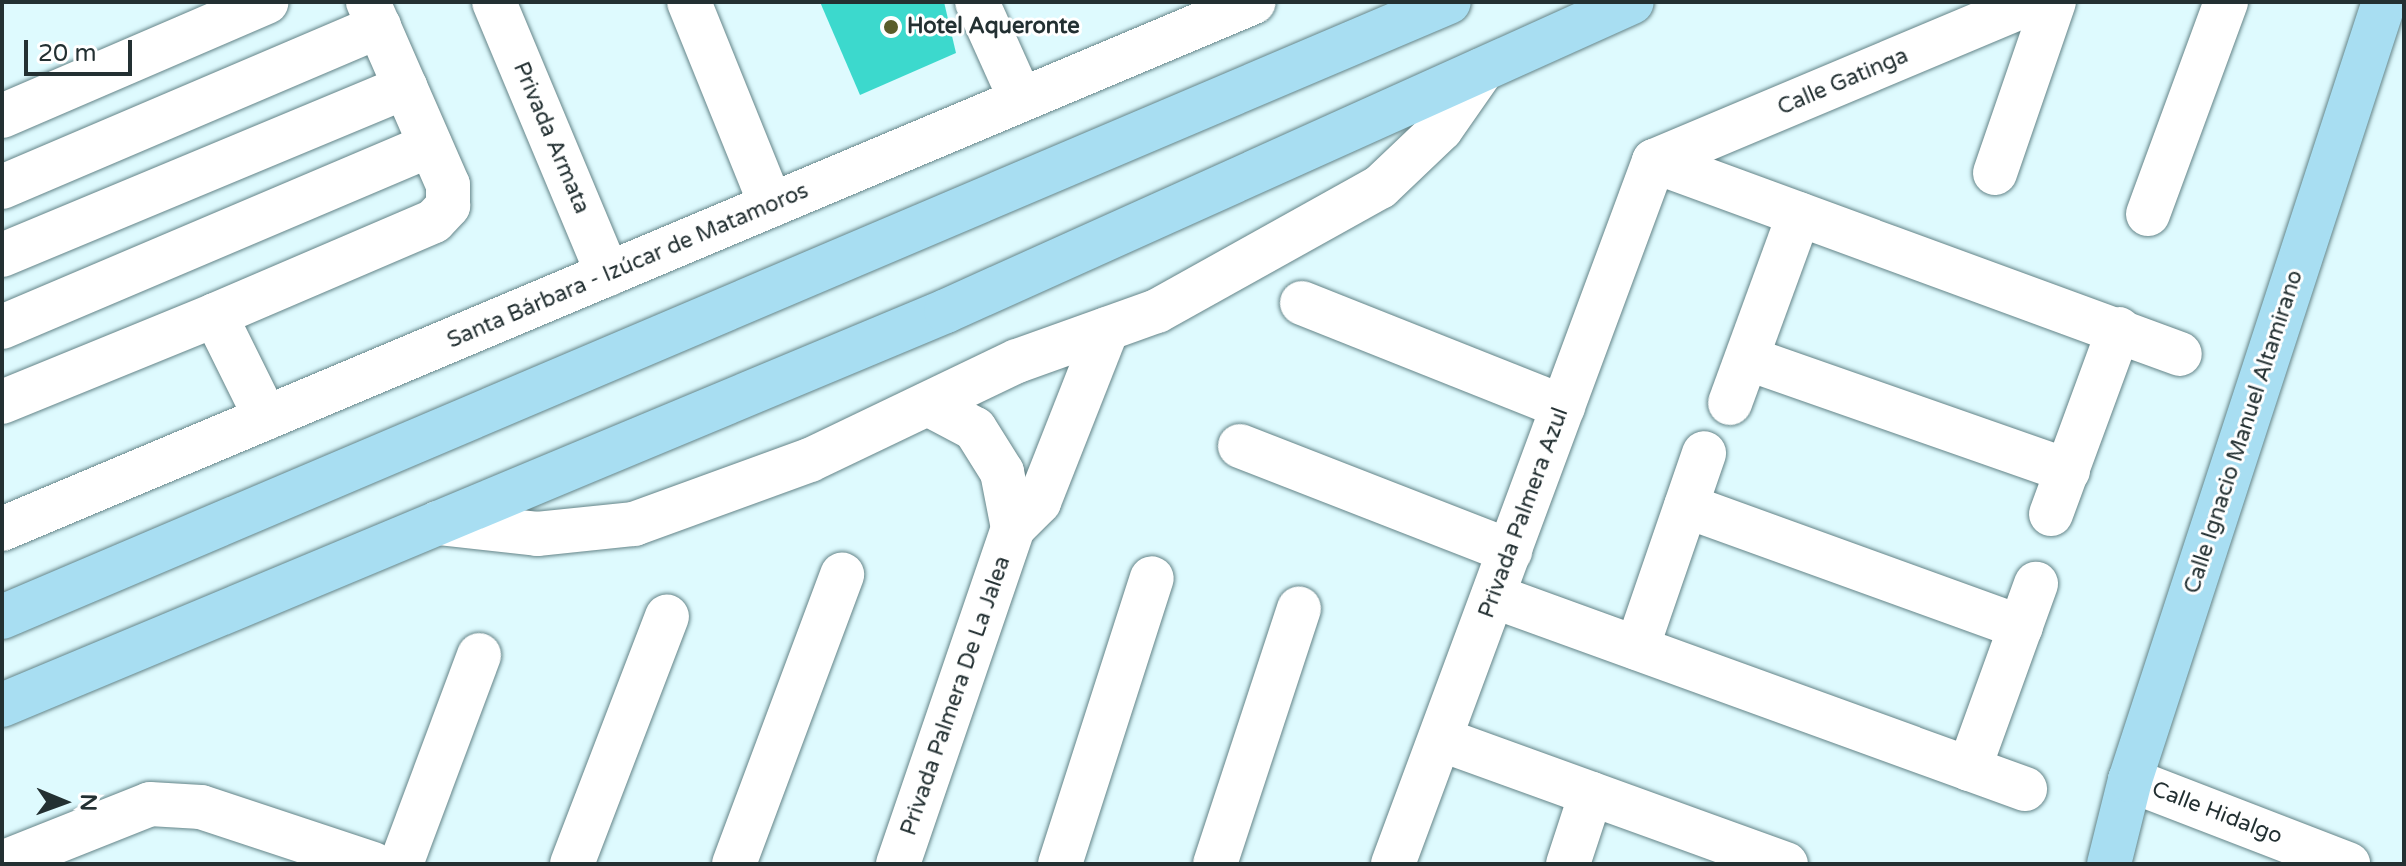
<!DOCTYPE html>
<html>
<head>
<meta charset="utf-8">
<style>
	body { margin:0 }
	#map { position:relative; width:2406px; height:866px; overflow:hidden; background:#defafe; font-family:"Varela Round",sans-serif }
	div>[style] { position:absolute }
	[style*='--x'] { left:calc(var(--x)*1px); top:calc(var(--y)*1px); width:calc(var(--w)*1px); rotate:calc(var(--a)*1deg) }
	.building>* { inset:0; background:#3cd9cd }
	.roads { filter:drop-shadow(0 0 2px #648488) drop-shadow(0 0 2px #648488) }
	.minor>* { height:44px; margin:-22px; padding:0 22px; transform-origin:22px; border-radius:22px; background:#fff }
	.major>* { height:44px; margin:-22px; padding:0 22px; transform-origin:22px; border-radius:22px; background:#a8def2 }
	.dots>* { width:22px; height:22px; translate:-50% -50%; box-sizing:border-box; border:4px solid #fff; border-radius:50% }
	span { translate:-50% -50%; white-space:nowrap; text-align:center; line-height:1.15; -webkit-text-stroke:6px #fff; paint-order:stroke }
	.poi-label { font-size:22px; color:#233032; font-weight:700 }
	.left { translate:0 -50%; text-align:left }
	.street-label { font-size:22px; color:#233032 }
	.frame { position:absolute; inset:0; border:4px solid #233032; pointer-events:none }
	.north { position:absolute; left:24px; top:762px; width:80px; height:80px; -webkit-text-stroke:6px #fff; paint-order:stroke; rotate:91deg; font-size:22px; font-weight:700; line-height:32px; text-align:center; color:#233032 }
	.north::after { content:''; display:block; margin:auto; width:28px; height:36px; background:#233032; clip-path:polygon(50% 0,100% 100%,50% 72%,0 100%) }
	.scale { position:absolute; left:24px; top:40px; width:108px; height:36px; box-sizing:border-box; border:4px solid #233032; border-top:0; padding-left:10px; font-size:24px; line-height:28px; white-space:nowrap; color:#233032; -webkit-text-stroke:6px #fff; paint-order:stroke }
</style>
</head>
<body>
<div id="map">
	<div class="building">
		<div style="clip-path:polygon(820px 2px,944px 2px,956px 53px,860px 95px)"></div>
	</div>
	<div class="roads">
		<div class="minor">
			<div style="--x:494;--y:2;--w:295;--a:67.3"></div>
			<div style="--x:689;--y:2;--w:219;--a:68"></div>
			<div style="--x:977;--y:2;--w:107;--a:65.8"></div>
			<div style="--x:2;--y:116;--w:288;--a:-23.3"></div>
			<div style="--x:1654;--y:161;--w:560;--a:20.15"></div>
			<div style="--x:1654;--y:161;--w:411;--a:-22.8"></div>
			<div style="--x:1995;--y:173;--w:181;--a:-71"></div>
			<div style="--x:2;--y:187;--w:410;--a:-23.1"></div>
			<div style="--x:2148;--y:214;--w:226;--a:-69.8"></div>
			<div style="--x:2;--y:255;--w:437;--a:-22.6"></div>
			<div style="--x:1302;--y:303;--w:281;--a:21.7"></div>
			<div style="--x:215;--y:315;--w:238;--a:-23.2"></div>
			<div style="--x:434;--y:221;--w:21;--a:-47"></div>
			<div style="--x:448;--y:206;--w:21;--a:-90"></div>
			<div style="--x:448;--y:185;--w:200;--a:-113.6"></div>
			<div style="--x:2;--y:327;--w:465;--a:-23"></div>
			<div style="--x:1749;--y:359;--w:338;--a:19.3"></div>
			<div style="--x:2;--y:402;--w:230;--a:-22.2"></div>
			<div style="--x:215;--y:315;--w:115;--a:63.7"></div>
			<div style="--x:1730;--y:403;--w:201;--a:-69.9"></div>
			<div style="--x:928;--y:404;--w:53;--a:28"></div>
			<div style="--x:975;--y:429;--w:51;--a:57.9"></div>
			<div style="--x:1002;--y:472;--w:57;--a:78.9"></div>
			<div style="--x:1240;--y:446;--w:290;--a:21.3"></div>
			<div style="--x:1686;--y:506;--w:356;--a:19.9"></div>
			<div style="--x:2051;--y:514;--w:197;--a:-69.8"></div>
			<div style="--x:438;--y:523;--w:100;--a:6.3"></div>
			<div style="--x:537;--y:534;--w:98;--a:-5.9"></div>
			<div style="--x:634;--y:524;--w:187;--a:-20"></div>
			<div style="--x:810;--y:460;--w:229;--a:-25.6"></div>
			<div style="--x:1017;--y:361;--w:149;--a:-19.7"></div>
			<div style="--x:1157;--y:311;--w:255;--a:-29.1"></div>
			<div style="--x:1380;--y:187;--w:84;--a:-43.6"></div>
			<div style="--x:1441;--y:129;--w:72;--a:-55.2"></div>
			<div style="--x:2;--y:529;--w:1358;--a:-22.83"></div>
			<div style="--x:1493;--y:596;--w:566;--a:19.94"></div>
			<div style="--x:1637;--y:648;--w:206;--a:-71"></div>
			<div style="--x:1440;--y:739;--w:368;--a:19.9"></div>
			<div style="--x:1969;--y:769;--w:197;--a:-70.1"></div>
			<div style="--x:2130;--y:780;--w:234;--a:21.1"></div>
			<div style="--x:2;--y:863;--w:159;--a:-21.7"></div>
			<div style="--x:150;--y:804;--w:51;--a:3.4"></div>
			<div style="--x:201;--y:807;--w:181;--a:18.3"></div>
			<div style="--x:401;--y:864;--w:223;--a:-69.5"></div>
			<div style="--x:572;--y:864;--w:265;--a:-69"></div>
			<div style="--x:734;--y:864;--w:309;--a:-69.5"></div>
			<div style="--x:898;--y:864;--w:355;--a:-71.1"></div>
			<div style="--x:1013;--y:528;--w:37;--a:-45"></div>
			<div style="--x:1039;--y:502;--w:186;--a:-68.5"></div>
			<div style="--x:1060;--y:864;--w:300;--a:-72.2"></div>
			<div style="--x:1215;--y:864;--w:269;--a:-71.8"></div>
			<div style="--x:1393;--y:864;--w:750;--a:-69.63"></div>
			<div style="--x:1568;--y:864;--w:74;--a:-71.8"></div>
		</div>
		<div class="major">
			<div style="--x:2;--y:617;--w:1572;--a:-23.03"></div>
			<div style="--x:2;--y:705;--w:1023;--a:-22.65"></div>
			<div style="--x:946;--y:311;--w:752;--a:-24.25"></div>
			<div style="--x:2109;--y:864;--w:87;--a:-76"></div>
			<div style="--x:2130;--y:780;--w:818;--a:-71.92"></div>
		</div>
	</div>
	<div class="dots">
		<div style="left:891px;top:27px;background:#595d2b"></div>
	</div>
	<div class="poi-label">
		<span class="left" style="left:907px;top:27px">Hotel Aqueronte</span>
	</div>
	<div class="street-label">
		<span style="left:1843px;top:82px;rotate:-23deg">Calle Gatinga</span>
		<span style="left:551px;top:138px;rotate:67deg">Privada Armata</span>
		<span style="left:628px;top:266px;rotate:-23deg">Santa Bárbara - Izúcar de Matamoros</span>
		<span style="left:2244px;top:432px;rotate:-72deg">Calle Ignacio Manuel Altamirano</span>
		<span style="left:1524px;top:513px;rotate:-70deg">Privada Palmera Azul</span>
		<span style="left:956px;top:696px;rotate:-71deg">Privada Palmera De La Jalea</span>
		<span style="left:2217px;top:813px;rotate:21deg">Calle Hidalgo</span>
	</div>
	<div class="frame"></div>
	<div class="north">N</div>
	<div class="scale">20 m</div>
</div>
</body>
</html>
